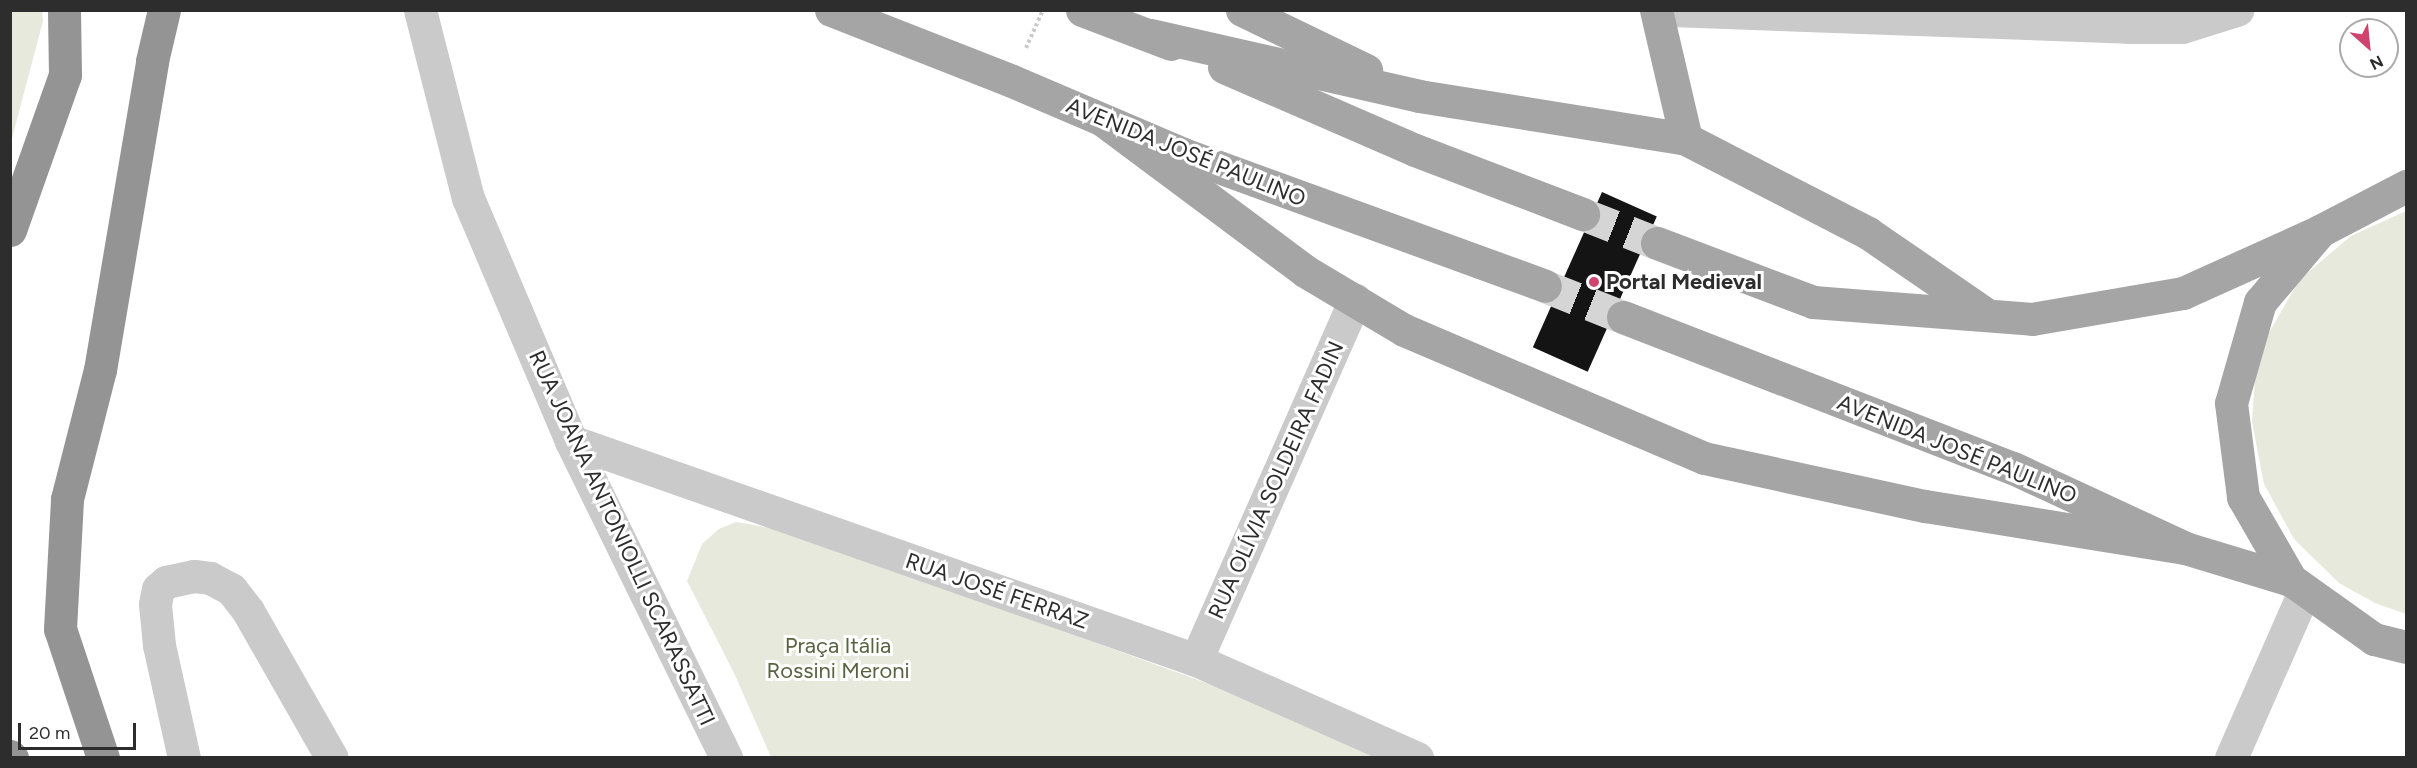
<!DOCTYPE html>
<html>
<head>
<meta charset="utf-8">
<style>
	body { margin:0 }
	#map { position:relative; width:2417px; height:768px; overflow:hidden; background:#fff; font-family:Figtree,sans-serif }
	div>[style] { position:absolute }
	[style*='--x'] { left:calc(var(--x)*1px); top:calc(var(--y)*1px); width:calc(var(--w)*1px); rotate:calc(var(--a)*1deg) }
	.green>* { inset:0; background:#e6e9dc }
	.building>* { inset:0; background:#141414; transform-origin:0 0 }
	.major-tunnel>* { height:33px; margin-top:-16.5px; transform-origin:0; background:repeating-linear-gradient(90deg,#d5d5d5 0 33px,transparent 0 49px) }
	.path>* { height:4px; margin-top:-2px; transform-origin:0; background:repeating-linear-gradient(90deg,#cacaca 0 3px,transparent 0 6px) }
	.minor>* { height:33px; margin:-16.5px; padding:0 16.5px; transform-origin:16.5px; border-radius:16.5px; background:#cacaca }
	.major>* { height:33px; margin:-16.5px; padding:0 16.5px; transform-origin:16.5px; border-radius:16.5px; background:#a5a5a5 }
	.highway>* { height:33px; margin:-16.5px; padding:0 16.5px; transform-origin:16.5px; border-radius:16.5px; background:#949494 }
	.dots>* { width:16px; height:16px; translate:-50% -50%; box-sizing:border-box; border:3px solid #fff; border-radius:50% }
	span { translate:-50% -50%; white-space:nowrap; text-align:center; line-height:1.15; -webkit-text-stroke:6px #fff; paint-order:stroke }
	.street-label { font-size:22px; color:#2d2d2d }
	.poi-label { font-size:22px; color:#2d2d2d; font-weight:700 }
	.left { translate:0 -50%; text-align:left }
	.park-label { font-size:22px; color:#586340 }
	.frame { position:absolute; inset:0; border:12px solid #2d2d2d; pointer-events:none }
	.north { position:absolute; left:2339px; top:18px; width:60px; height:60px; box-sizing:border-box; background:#fff; border:2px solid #ababab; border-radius:50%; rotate:153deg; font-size:16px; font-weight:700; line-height:24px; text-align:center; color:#2d2d2d }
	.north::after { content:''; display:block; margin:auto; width:21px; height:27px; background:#cf446d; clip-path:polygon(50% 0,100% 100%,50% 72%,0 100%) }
	.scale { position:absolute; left:18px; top:723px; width:118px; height:27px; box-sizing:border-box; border:3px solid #2d2d2d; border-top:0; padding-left:8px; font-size:18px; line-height:21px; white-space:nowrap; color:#2d2d2d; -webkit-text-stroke:4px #fff; paint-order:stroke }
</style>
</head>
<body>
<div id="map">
	<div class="green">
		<div style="clip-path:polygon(11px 10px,42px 11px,43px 21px,11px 142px)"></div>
		<div style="clip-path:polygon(2406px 211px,2406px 614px,2375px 603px,2339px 583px,2294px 539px,2264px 484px,2252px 422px,2255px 379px,2267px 336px,2300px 279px,2351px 236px)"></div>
		<div style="clip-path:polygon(736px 522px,771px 528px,995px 606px,1220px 688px,1383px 757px,771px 757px,734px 673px,687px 581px,702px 544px,719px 529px)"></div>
	</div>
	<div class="building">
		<div style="left:1602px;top:192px;width:60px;height:170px;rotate:24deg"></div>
	</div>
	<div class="major-tunnel">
		<div style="--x:1583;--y:214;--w:79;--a:21.4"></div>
		<div style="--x:1545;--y:286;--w:84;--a:21.7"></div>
	</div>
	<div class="path">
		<div style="--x:1026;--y:48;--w:42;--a:-65.9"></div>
	</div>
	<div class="minor">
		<div style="--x:420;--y:10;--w:194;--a:75.7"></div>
		<div style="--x:468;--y:198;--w:264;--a:67"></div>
		<div style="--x:571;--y:441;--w:353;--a:63.9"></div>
		<div style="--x:1671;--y:10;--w:457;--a:2.1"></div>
		<div style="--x:2128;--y:27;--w:54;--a:0"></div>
		<div style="--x:2182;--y:27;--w:58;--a:-17.2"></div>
		<div style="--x:571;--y:441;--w:662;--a:19.31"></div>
		<div style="--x:1196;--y:660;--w:242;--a:23.9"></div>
		<div style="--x:1196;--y:660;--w:394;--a:-66.2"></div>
		<div style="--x:184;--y:758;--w:116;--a:-102.5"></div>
		<div style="--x:159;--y:645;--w:41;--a:-95.6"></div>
		<div style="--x:155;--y:604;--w:15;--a:-79"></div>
		<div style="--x:158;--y:589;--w:11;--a:-41"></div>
		<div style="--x:166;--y:582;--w:29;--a:-12"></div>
		<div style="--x:194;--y:576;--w:16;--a:7"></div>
		<div style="--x:210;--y:578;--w:24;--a:28"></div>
		<div style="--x:231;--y:589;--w:28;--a:52"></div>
		<div style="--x:248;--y:611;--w:169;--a:60.3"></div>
		<div style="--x:2231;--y:758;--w:181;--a:-66.3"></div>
	</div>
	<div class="major">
		<div style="--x:831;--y:10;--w:194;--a:21.4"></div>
		<div style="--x:1012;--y:81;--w:186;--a:23.1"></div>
		<div style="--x:1183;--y:154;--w:385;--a:20"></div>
		<div style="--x:1082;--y:10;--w:95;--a:20.9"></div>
		<div style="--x:1242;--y:10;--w:138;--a:25.8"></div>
		<div style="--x:1656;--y:10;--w:132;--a:76.9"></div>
		<div style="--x:1151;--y:35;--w:275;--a:12.8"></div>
		<div style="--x:1419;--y:96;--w:270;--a:9.1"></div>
		<div style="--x:1686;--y:139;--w:205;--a:27.3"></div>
		<div style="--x:1868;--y:233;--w:143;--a:34.5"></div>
		<div style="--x:1224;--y:67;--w:208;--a:23.5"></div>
		<div style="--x:1415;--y:150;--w:180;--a:20.9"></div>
		<div style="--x:1104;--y:121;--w:251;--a:36.7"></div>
		<div style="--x:1305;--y:271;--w:115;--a:30.8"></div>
		<div style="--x:1404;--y:330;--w:326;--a:23.1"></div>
		<div style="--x:1704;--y:458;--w:226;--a:12.3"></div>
		<div style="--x:1925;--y:506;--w:263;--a:9.2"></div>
		<div style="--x:2406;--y:186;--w:97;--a:152.4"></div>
		<div style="--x:2320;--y:231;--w:93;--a:130.2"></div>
		<div style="--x:2260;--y:302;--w:105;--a:106"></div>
		<div style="--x:2231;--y:403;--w:95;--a:82.7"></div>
		<div style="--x:2243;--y:497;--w:96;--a:60"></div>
		<div style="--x:2291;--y:580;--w:102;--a:35.4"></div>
		<div style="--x:2374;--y:639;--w:33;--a:14"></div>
		<div style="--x:1657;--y:243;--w:167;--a:20.7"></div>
		<div style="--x:1813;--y:302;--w:220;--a:4.4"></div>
		<div style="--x:2032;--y:319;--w:153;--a:-9.8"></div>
		<div style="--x:2183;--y:293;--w:150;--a:-24.3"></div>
		<div style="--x:1623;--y:317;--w:418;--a:21.2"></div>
		<div style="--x:2013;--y:468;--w:190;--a:24.9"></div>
		<div style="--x:2185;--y:548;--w:111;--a:16.8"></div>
	</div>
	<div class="highway">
		<div style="--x:10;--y:230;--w:164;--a:-70.5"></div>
		<div style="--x:65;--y:75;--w:65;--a:-90.9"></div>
		<div style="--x:10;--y:756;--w:3;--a:45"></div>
		<div style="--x:103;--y:758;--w:136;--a:-108.4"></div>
		<div style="--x:60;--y:629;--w:130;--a:-86.9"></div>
		<div style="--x:67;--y:499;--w:133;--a:-75.7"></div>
		<div style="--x:100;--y:370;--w:313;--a:-80.4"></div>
		<div style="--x:152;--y:61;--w:52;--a:-76.8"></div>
	</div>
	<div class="dots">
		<div style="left:1594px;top:282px;background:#cf446d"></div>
	</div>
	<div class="street-label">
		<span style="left:1186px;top:152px;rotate:22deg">AVENIDA JOSÉ PAULINO</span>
		<span style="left:1957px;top:449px;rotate:22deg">AVENIDA JOSÉ PAULINO</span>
		<span style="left:1276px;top:480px;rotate:-66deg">RUA OLÍVIA SOLDEIRA FADIN</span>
		<span style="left:622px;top:538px;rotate:65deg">RUA JOANA ANTONIOLLI SCARASSATTI</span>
		<span style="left:997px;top:591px;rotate:19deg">RUA JOSÉ FERRAZ</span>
	</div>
	<div class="poi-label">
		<span class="left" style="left:1606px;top:282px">Portal Medieval</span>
	</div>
	<div class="park-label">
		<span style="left:838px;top:658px">Praça Itália<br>Rossini Meroni</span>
	</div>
	<div class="frame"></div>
	<div class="north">N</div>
	<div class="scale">20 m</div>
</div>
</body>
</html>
